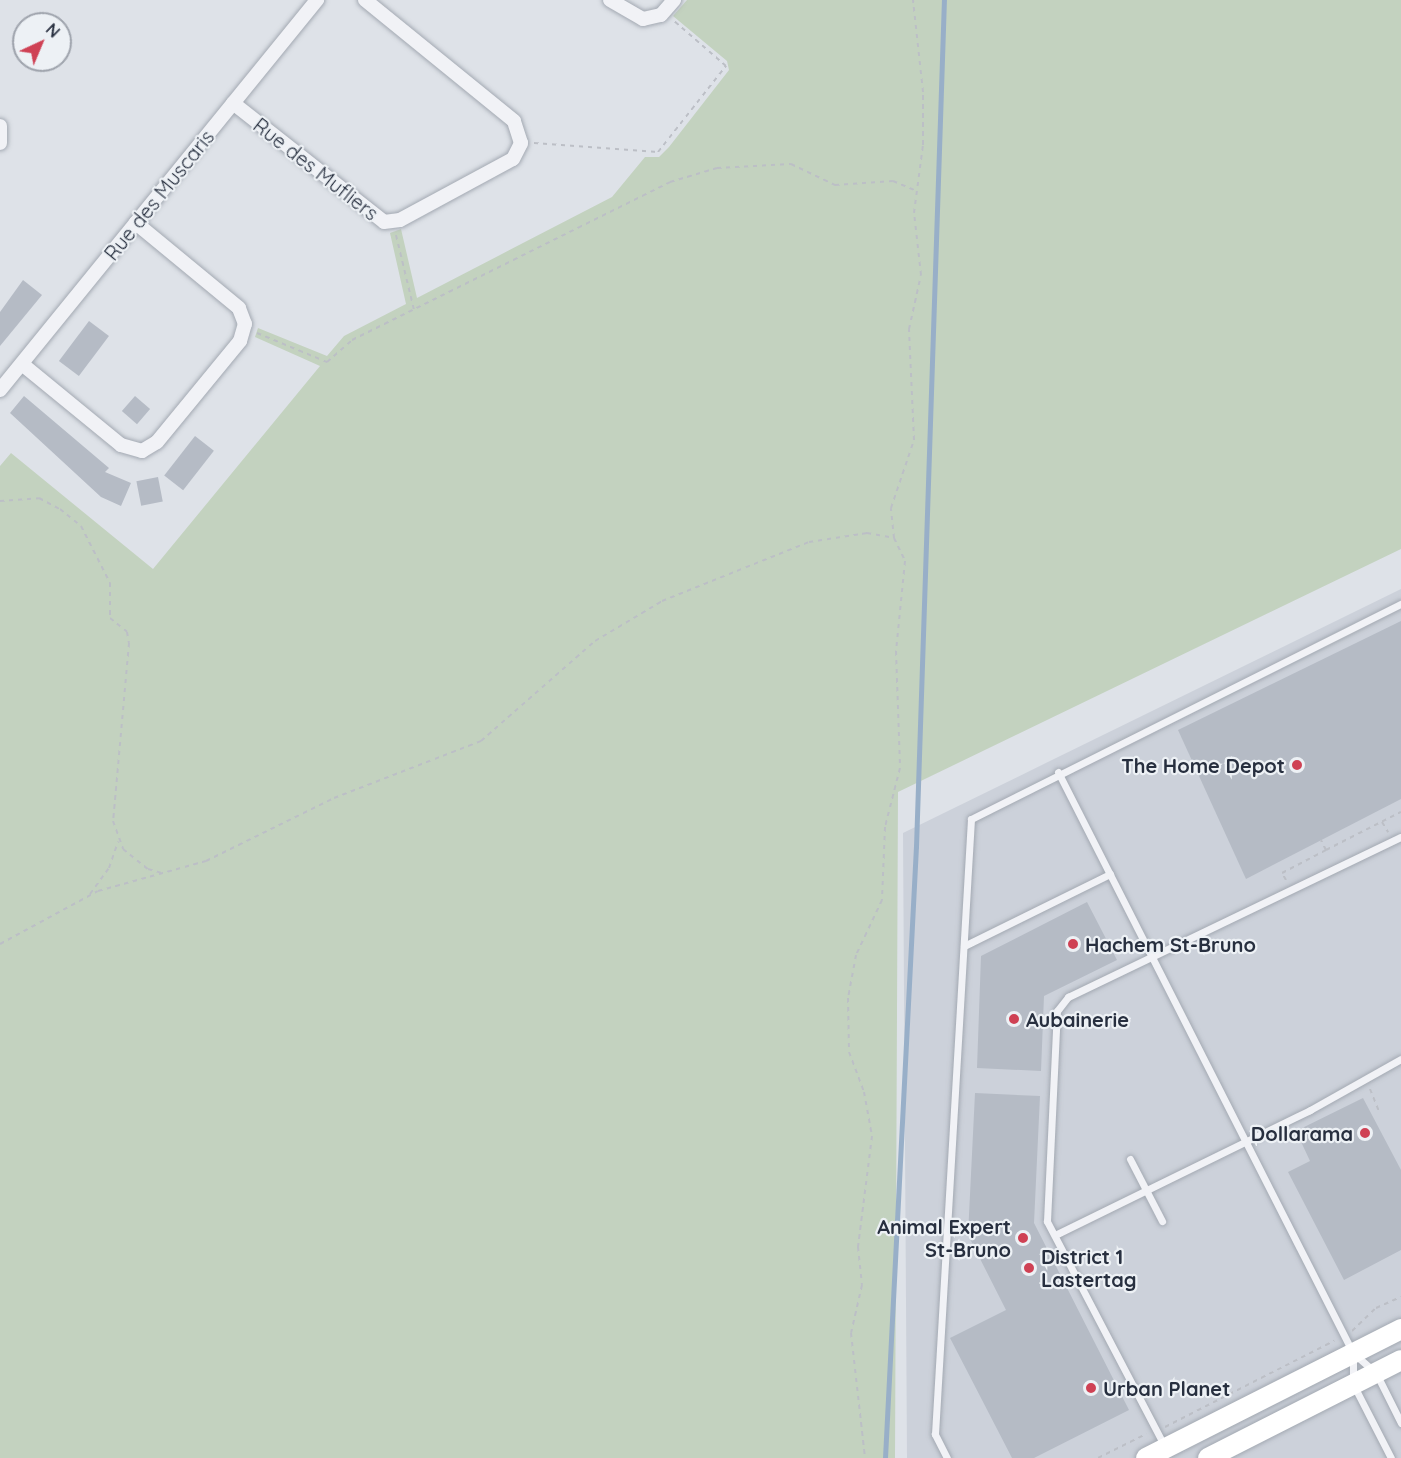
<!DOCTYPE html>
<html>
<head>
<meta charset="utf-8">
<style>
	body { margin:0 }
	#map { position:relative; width:1401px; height:1458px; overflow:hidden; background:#dee2e8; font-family:Quicksand,sans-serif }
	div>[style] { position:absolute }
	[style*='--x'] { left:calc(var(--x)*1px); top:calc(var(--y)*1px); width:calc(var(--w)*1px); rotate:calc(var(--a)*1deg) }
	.built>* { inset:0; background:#ccd1da }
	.green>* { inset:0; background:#c3d2bf }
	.stream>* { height:4.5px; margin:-2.25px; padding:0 2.25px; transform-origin:2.25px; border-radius:2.25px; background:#98afc8 }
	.building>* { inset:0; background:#b5bbc5; transform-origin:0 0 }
	.path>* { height:2px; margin-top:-1px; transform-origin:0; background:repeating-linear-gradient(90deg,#bcbfc6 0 4.5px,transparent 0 9px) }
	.roads { filter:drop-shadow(0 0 2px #a3a9b2) drop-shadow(0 0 2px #a3a9b2) }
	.lane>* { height:7px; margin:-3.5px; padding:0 3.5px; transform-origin:3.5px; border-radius:3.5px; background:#f1f2f6 }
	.street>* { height:14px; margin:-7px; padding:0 7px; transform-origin:7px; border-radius:7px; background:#f1f2f6 }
	.secondary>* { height:20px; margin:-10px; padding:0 10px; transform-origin:10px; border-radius:10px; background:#fff }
	.dots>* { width:16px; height:16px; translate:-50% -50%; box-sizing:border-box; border:3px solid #edf1f5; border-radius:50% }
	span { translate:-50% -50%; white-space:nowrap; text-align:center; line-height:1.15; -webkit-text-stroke:4.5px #edf1f5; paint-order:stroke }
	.street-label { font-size:20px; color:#272f3f }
	.poi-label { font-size:20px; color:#272f3f; font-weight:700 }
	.right { translate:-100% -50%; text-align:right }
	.left { translate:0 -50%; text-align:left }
	.north { position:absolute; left:12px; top:12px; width:60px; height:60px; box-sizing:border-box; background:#edf1f5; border:2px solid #9ea3ac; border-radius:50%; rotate:44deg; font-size:16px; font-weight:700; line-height:24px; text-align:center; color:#272f3f }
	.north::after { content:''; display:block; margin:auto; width:21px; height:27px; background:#cf4154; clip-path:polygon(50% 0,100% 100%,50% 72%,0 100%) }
</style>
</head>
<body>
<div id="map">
	<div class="built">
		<div style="clip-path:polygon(1401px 589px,1401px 1458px,907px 1458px,903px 833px)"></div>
	</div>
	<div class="green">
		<div style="clip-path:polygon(687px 0,1401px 0,1401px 549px,898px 792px,895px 1458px,0 1458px,0 466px,11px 453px,153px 569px,320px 366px,255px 337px,258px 328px,327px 356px,344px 336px,406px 304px,390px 233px,401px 229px,417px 298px,612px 197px,645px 157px,659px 157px,669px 147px,729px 70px,727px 61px,673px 16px)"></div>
	</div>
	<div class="stream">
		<div style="--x:885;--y:1458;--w:612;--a:-87.1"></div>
		<div style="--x:916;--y:847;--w:847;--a:-88.11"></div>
	</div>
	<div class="building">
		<div style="clip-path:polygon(23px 280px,42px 295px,0 346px,0 312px)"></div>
		<div style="left:89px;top:321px;width:25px;height:50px;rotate:37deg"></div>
		<div style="clip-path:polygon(24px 396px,109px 468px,105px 472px,131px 483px,121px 506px,101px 497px,10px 413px)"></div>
		<div style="left:135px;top:396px;width:20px;height:20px;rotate:41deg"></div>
		<div style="left:195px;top:436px;width:24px;height:50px;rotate:38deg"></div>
		<div style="left:158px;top:477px;width:25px;height:22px;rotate:79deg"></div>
		<div style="clip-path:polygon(1401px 621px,1401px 799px,1246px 879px,1178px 730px)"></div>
		<div style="clip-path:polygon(1087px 902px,1117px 960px,1044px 996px,1041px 1071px,977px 1068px,981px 956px)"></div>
		<div style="clip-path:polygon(975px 1093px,1040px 1096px,1034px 1223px,1129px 1410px,1034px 1458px,1012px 1458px,950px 1338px,1006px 1310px,968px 1235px)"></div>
		<div style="clip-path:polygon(1363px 1098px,1401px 1170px,1401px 1250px,1344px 1280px,1288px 1172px,1310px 1161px,1296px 1131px)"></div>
	</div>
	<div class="path">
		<div style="--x:534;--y:143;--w:124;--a:4.2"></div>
		<div style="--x:658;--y:152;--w:110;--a:-51.7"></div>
		<div style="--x:726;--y:66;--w:69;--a:-139.1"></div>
		<div style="--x:396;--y:235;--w:77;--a:76.5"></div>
		<div style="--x:257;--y:333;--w:76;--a:22.5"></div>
		<div style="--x:327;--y:362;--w:33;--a:-41"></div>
		<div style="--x:352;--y:340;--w:355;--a:-26.4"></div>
		<div style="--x:670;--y:182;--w:49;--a:-16.6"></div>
		<div style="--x:717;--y:168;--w:74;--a:-3.1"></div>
		<div style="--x:791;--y:164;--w:49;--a:25.5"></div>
		<div style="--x:835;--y:185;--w:58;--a:-3.9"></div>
		<div style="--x:893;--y:181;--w:26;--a:23"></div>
		<div style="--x:0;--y:501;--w:39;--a:-4"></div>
		<div style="--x:39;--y:498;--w:24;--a:28"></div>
		<div style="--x:60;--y:509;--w:27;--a:39"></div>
		<div style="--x:81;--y:526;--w:64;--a:63"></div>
		<div style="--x:110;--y:583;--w:35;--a:90"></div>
		<div style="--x:110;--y:618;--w:22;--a:39"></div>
		<div style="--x:127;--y:632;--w:11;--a:80"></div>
		<div style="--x:129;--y:643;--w:179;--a:95.1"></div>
		<div style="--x:113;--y:821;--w:30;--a:70"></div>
		<div style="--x:123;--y:849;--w:32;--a:39"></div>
		<div style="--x:148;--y:869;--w:15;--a:16"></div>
		<div style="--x:894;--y:538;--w:30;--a:-96"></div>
		<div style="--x:891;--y:508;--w:72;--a:-71.3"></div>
		<div style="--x:914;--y:440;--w:111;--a:-92.6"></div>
		<div style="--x:909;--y:329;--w:55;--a:-77.5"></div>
		<div style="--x:921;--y:275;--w:62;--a:-96.4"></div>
		<div style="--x:914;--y:213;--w:69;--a:-82.5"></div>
		<div style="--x:923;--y:145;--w:53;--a:-90"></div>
		<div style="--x:923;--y:92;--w:93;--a:-96.2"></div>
		<div style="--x:1382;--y:822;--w:12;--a:59"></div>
		<div style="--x:1326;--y:850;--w:84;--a:-26.9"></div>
		<div style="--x:1286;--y:880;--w:8;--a:-120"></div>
		<div style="--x:1282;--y:873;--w:50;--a:-27.6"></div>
		<div style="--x:1326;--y:850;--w:11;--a:-117"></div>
		<div style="--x:90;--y:894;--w:32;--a:-54"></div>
		<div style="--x:109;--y:868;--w:28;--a:-71"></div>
		<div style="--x:0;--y:944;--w:111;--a:-28.4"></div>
		<div style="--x:98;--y:891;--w:112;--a:-15.5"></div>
		<div style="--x:206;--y:861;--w:143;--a:-26.2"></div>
		<div style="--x:334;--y:798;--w:158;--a:-21.2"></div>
		<div style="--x:481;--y:741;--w:152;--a:-41.3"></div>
		<div style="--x:595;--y:641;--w:78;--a:-30.8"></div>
		<div style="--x:662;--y:601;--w:158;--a:-21.9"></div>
		<div style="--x:809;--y:542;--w:59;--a:-8.8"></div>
		<div style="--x:867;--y:533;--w:27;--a:10"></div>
		<div style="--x:894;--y:538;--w:25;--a:64"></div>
		<div style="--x:905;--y:561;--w:90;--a:95.7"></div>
		<div style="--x:896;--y:651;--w:117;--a:88"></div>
		<div style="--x:900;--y:768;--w:61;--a:104.3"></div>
		<div style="--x:885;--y:827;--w:73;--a:92.4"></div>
		<div style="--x:882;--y:900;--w:61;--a:115.3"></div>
		<div style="--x:856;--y:955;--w:44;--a:100.5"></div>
		<div style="--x:848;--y:998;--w:54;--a:88.9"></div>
		<div style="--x:849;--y:1052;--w:43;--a:69.4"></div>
		<div style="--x:864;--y:1092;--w:45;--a:79.7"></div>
		<div style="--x:872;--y:1136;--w:112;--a:97.2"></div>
		<div style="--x:858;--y:1247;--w:38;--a:84"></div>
		<div style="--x:862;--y:1285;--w:49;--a:102.9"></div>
		<div style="--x:851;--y:1333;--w:126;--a:83.6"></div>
		<div style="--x:1370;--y:1089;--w:24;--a:68"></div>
		<div style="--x:1352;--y:1331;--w:33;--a:-44"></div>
		<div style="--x:1376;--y:1308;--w:27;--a:-24"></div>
		<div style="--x:1165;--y:1427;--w:190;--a:-27"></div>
		<div style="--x:1098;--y:1458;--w:54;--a:-26.6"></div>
	</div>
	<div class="roads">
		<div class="lane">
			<div style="--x:1058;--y:772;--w:652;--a:63.08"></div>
			<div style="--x:1353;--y:1353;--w:30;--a:41"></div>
			<div style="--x:1376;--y:1373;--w:56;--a:63.4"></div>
			<div style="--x:964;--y:946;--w:163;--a:-26.3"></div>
			<div style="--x:1130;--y:1159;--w:70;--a:62.7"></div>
			<div style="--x:1055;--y:1235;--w:284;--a:-26.1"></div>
			<div style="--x:1310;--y:1110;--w:104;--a:-29.3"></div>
			<div style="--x:1353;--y:1355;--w:29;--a:90"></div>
			<div style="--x:1353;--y:1384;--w:83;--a:62.8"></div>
			<div style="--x:1165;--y:1447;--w:255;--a:-117.6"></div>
			<div style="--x:1047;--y:1221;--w:210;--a:-87.3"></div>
			<div style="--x:1057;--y:1011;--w:18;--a:-52"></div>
			<div style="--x:1068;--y:997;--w:369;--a:-25.7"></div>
			<div style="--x:947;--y:1458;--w:27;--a:-117"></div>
			<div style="--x:935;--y:1434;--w:616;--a:-86.65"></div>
			<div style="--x:971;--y:819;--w:481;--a:-26.6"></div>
		</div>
		<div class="street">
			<div style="--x:610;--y:0;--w:38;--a:30"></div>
			<div style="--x:643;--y:19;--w:18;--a:-13"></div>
			<div style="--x:661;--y:15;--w:20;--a:-49"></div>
			<div style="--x:233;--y:103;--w:192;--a:38.2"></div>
			<div style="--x:384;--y:222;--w:16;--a:-7"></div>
			<div style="--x:400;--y:220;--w:128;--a:-28.4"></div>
			<div style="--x:513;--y:159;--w:18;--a:-63"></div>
			<div style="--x:521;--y:143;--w:23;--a:-108"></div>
			<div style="--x:514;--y:121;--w:192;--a:-140.9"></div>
			<div style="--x:0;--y:126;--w:17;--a:90"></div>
			<div style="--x:22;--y:364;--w:128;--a:39.3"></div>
			<div style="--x:121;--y:445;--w:22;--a:16"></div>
			<div style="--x:142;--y:451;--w:17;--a:-31"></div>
			<div style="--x:157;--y:442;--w:131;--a:-50.6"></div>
			<div style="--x:240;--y:341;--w:18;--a:-74"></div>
			<div style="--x:245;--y:324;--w:17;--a:-111"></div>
			<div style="--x:239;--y:308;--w:134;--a:-140.5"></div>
			<div style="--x:0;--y:390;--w:503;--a:-50.9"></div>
		</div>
		<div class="secondary">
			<div style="--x:1146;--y:1458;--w:286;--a:-26.8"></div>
			<div style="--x:1208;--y:1458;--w:216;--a:-26.9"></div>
		</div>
	</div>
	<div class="dots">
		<div style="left:1297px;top:765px;background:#cf4154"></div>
		<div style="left:1073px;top:944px;background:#cf4154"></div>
		<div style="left:1014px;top:1019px;background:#cf4154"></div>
		<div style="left:1365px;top:1133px;background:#cf4154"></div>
		<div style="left:1023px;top:1238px;background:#cf4154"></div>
		<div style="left:1029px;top:1268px;background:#cf4154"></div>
		<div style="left:1091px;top:1388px;background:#cf4154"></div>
	</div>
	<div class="street-label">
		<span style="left:316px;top:169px;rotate:38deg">Rue des Mufliers</span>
		<span style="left:159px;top:195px;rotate:-51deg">Rue des Muscaris</span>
	</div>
	<div class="poi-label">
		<span class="right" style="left:1285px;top:765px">The Home Depot</span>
		<span class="left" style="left:1085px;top:944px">Hachem St-Bruno</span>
		<span class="left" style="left:1026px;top:1019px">Aubainerie</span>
		<span class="right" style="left:1353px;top:1133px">Dollarama</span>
		<span class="right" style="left:1011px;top:1238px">Animal Expert<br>St-Bruno</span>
		<span class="left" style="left:1041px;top:1268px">District 1<br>Lastertag</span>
		<span class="left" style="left:1103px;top:1388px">Urban Planet</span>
	</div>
	<div class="north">N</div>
</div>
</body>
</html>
